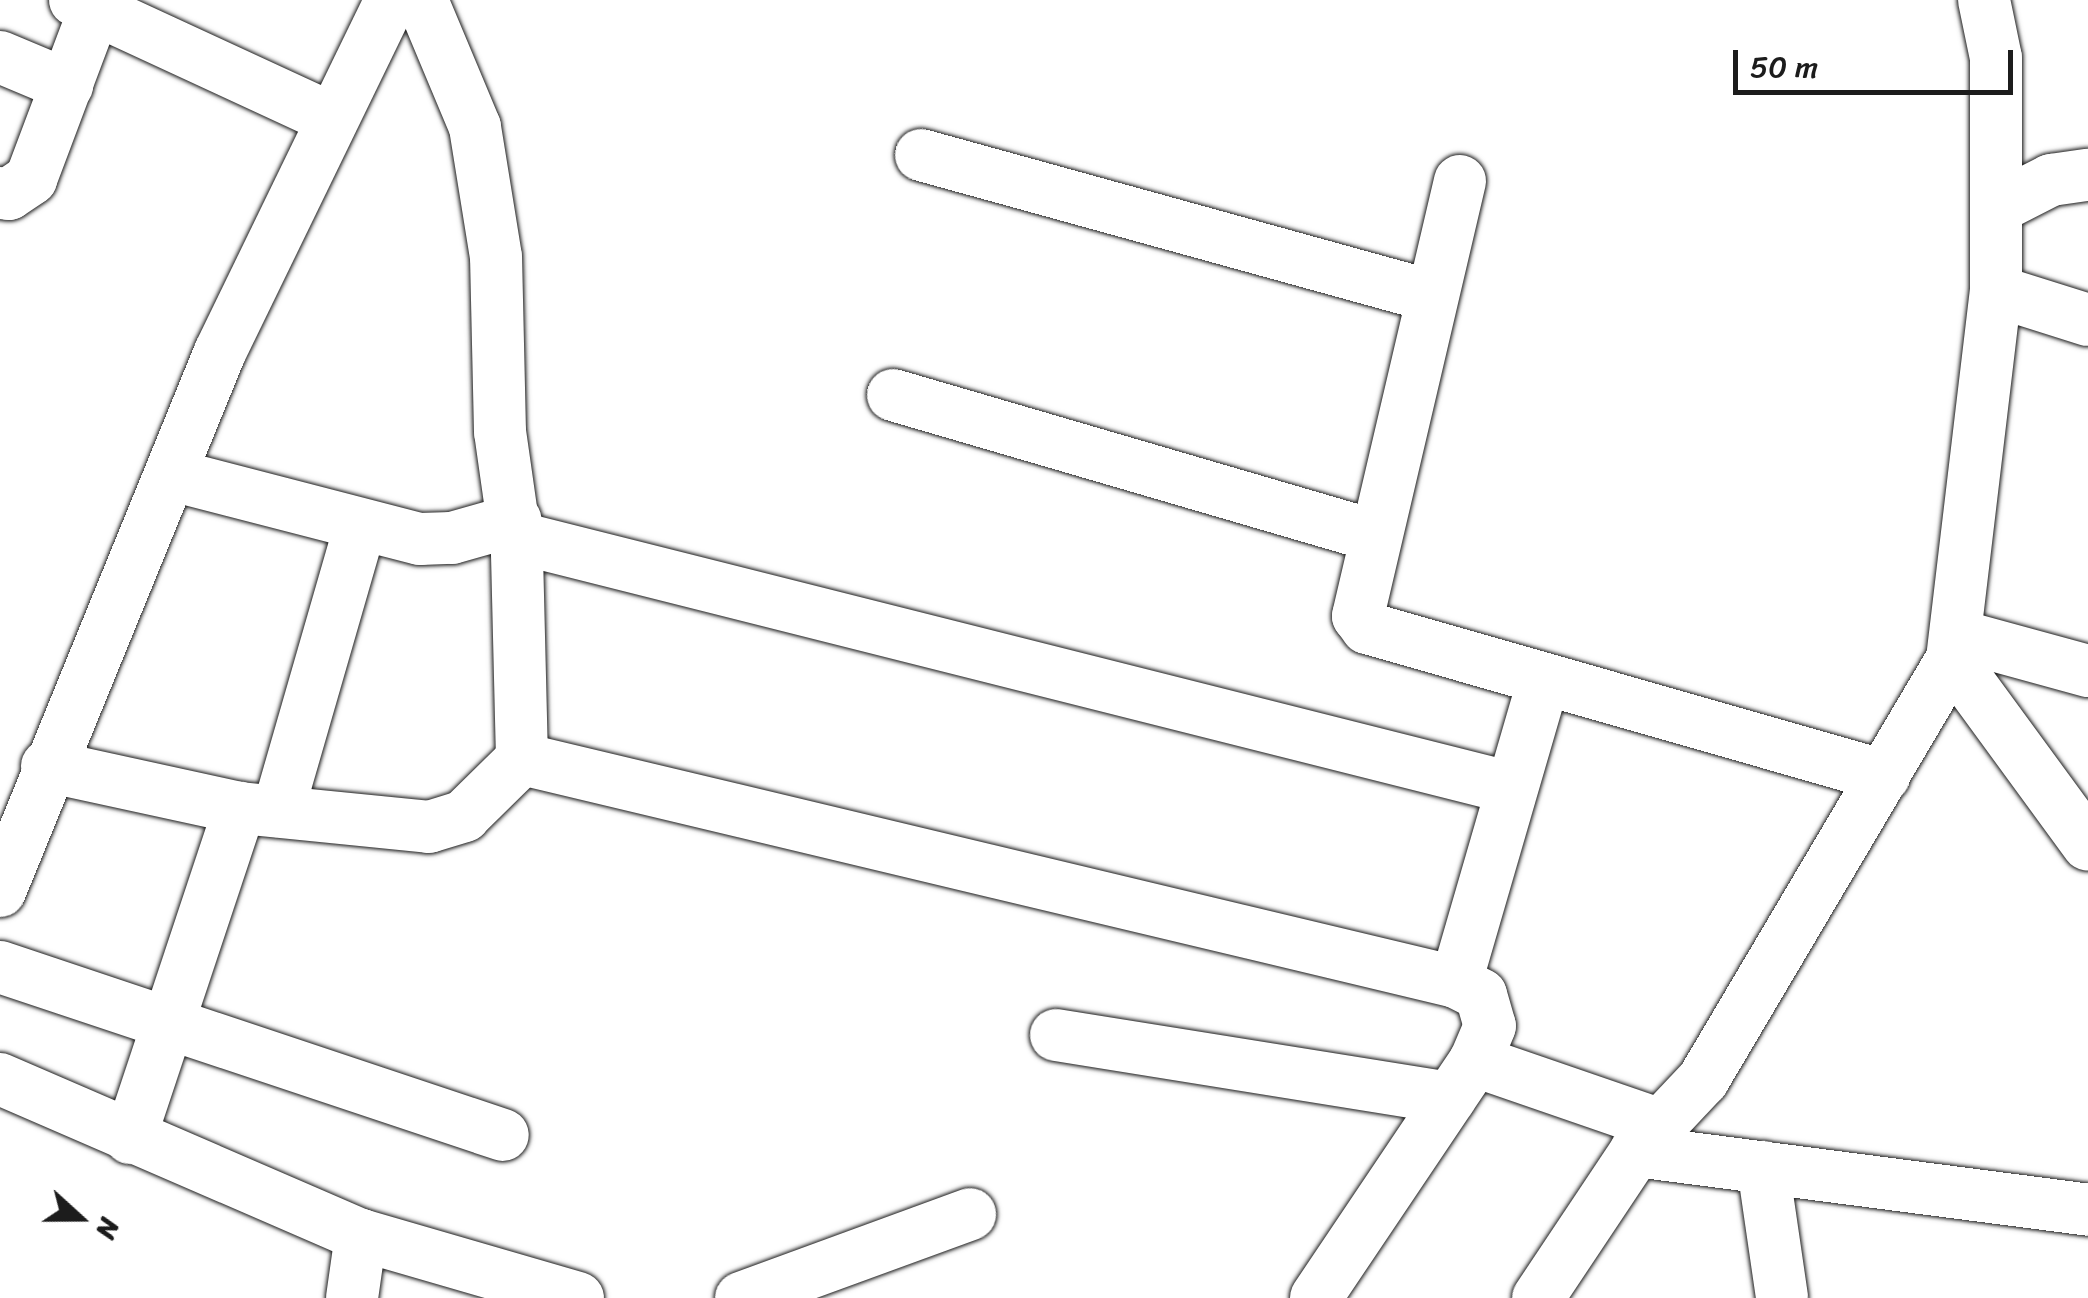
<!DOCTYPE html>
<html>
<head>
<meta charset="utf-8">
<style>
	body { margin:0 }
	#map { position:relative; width:2088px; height:1298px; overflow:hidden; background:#fff; font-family:Sriracha,sans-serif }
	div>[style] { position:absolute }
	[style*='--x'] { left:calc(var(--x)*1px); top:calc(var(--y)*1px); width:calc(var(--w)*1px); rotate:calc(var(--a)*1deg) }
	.roads { filter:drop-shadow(0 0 2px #1c1c1c) drop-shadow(0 0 2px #1c1c1c) }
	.minor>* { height:52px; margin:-26px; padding:0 26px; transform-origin:26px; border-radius:26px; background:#fff }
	span { translate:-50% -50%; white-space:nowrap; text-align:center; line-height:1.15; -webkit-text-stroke:8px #fff; paint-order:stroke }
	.north { position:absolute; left:30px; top:1168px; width:100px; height:100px; -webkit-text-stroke:8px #fff; paint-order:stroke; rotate:111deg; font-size:28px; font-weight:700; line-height:40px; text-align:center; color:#1c1c1c }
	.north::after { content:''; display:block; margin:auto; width:35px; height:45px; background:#1c1c1c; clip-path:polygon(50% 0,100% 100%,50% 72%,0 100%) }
	.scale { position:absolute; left:1733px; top:50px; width:280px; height:45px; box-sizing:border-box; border:5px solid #1c1c1c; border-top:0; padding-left:12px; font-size:30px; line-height:35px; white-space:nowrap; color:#1c1c1c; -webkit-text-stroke:8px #fff; paint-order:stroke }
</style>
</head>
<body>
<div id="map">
	<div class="roads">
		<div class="minor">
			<div style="--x:75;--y:0;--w:281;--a:24.8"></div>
			<div style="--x:0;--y:57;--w:73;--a:22.7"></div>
			<div style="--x:921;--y:155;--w:529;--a:15.45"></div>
			<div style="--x:1460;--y:181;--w:447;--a:103.2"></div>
			<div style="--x:1358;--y:616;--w:15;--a:53"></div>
			<div style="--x:1367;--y:628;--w:538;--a:15.97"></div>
			<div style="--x:0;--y:193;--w:9;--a:6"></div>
			<div style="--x:9;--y:194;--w:27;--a:-34"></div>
			<div style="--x:31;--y:179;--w:182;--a:-69.4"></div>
			<div style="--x:1996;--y:208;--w:62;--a:-27"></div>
			<div style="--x:2051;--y:180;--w:37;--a:-8"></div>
			<div style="--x:1996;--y:291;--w:96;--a:17.5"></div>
			<div style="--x:893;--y:395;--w:500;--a:16.3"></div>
			<div style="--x:172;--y:475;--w:256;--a:14.5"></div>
			<div style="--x:420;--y:539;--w:32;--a:-2"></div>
			<div style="--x:452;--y:538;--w:66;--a:-15.9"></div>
			<div style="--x:515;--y:537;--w:1027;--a:14.14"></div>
			<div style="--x:1960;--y:636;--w:133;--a:15.3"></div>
			<div style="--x:1952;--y:659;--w:230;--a:53.8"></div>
			<div style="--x:522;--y:759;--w:960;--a:13.43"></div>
			<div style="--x:1456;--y:982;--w:28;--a:27"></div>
			<div style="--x:1481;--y:995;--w:32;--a:74"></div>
			<div style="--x:1490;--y:1026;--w:38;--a:113"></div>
			<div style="--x:1475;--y:1061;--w:285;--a:123.9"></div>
			<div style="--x:47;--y:766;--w:198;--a:12.3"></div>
			<div style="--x:240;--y:808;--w:190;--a:5.7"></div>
			<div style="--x:429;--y:827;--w:37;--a:-17"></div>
			<div style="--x:464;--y:816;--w:81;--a:-44.5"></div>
			<div style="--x:522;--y:759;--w:208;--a:-91.4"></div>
			<div style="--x:517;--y:551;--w:120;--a:-98.1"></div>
			<div style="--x:500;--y:432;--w:175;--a:-91.3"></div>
			<div style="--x:496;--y:257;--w:132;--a:-99.2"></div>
			<div style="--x:475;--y:127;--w:138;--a:-112.7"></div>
			<div style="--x:278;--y:811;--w:297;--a:-73.9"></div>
			<div style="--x:0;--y:891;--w:582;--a:-67.8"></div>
			<div style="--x:220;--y:352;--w:391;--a:-64.1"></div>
			<div style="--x:0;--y:967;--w:530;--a:18.47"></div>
			<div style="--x:1456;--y:982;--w:315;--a:-73.8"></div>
			<div style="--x:1056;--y:1035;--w:399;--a:9.1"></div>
			<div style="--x:1475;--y:1061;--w:197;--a:19"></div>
			<div style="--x:0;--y:1079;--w:393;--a:23.4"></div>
			<div style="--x:361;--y:1235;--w:226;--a:16.2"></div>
			<div style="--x:130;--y:1138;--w:348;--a:-71.6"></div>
			<div style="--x:1636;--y:1151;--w:456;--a:7.4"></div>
			<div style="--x:1763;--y:1167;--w:132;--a:81.7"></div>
			<div style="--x:352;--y:1298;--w:64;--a:-81.9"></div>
			<div style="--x:741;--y:1298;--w:244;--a:-20.1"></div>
			<div style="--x:1538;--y:1298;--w:177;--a:-56.3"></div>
			<div style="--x:1636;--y:1151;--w:98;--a:-46.7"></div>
			<div style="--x:1703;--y:1080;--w:489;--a:-59.4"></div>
			<div style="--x:1952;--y:659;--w:371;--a:-83.2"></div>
			<div style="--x:1996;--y:291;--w:233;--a:-90"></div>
			<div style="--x:1996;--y:58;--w:59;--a:-101.7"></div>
		</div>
	</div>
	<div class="north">N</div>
	<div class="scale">50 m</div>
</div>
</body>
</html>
